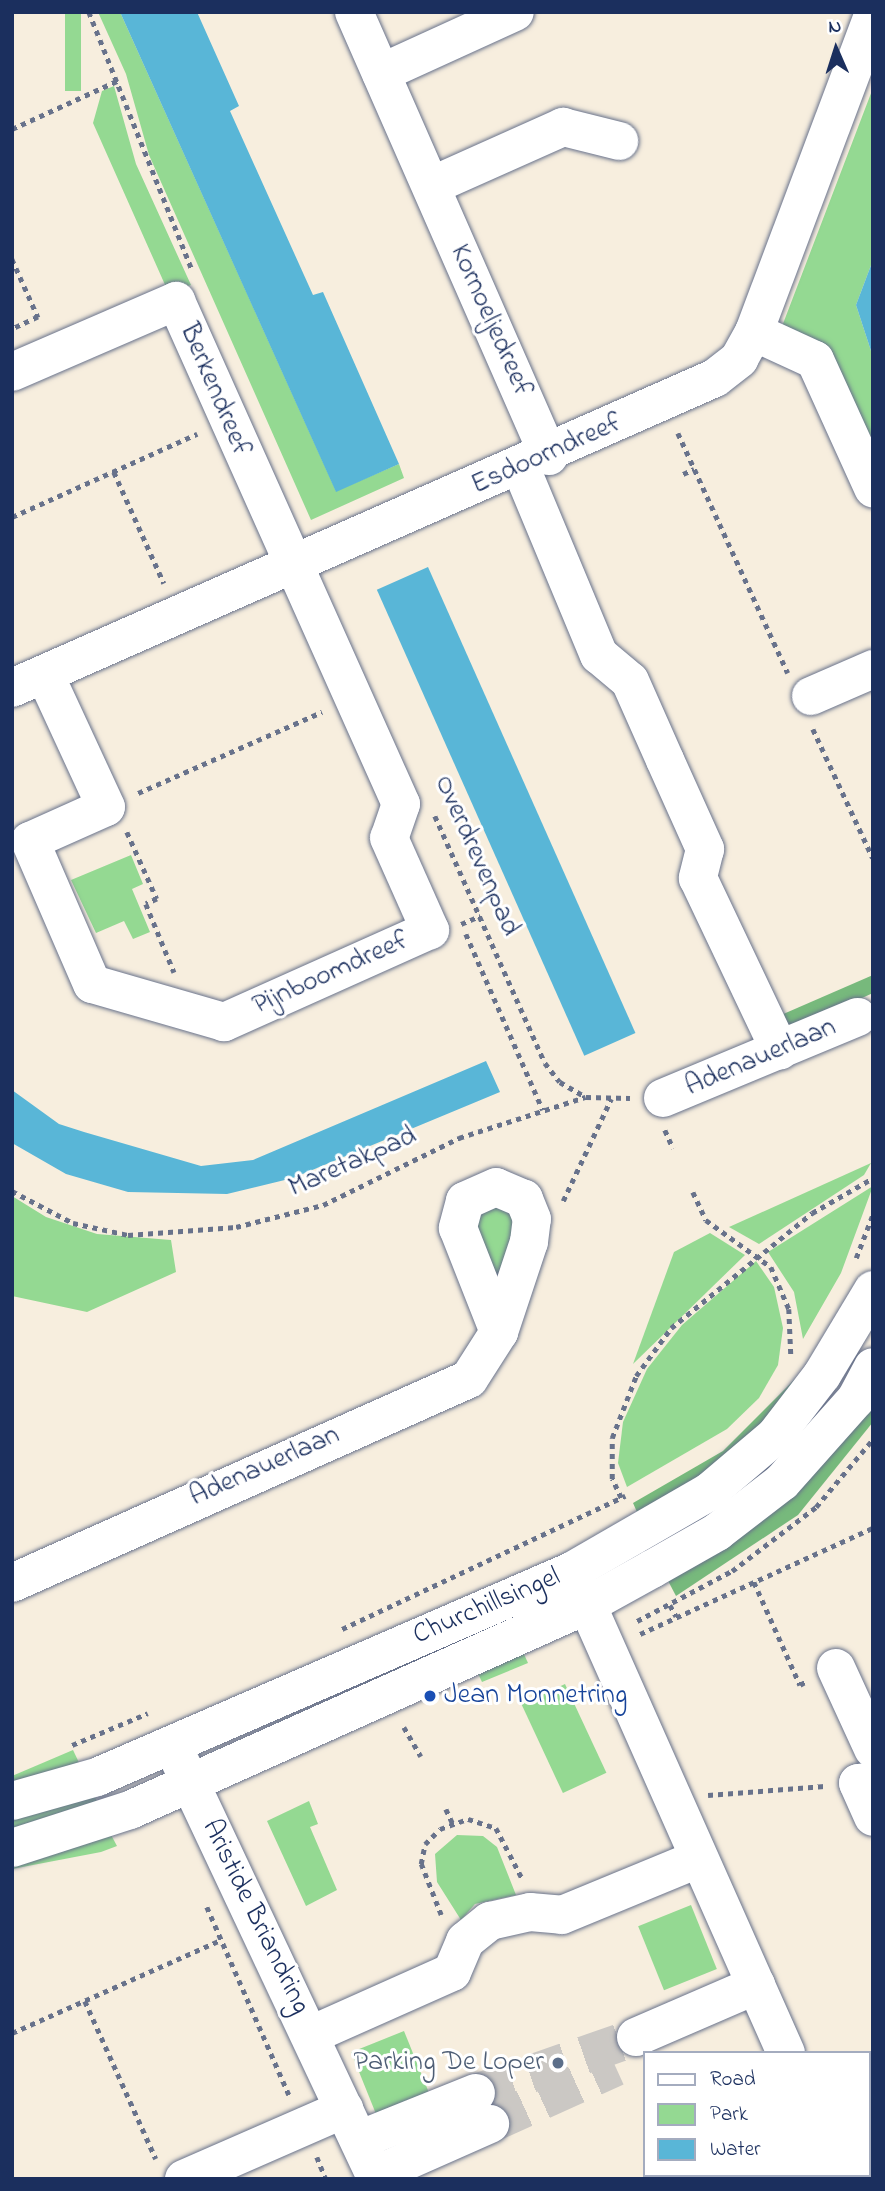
<!DOCTYPE html>
<html>
<head>
<meta charset="utf-8">
<style>
	body { margin:0 }
	#map { position:relative; width:885px; height:2191px; overflow:hidden; background:#f7eede; font-family:"Indie Flower",sans-serif }
	div>[style] { position:absolute }
	[style*='--x'] { left:calc(var(--x)*1px); top:calc(var(--y)*1px); width:calc(var(--w)*1px); rotate:calc(var(--a)*1deg) }
	.green>* { inset:0; background:#94d992; transform-origin:0 0 }
	.forest>* { inset:0; background:#77b97c }
	.water>* { inset:0; background:#59b6d7; transform-origin:0 0 }
	.minor-tunnel>* { height:38px; margin-top:-19px; transform-origin:0; background:repeating-linear-gradient(90deg,#cbc8c4 0 38px,transparent 0 57px) }
	.path>* { height:4.5px; margin-top:-2.25px; transform-origin:0; background:repeating-linear-gradient(90deg,#68728b 0 5px,transparent 0 10px) }
	.roads { filter:drop-shadow(0 0 2px #68728b) drop-shadow(0 0 2px #68728b) }
	.minor>* { height:38px; margin:-19px; padding:0 19px; transform-origin:19px; border-radius:19px; background:#fff }
	.dots>* { width:19px; height:19px; translate:-50% -50%; box-sizing:border-box; border:4px solid #fff; border-radius:50% }
	span { translate:-50% -50%; white-space:nowrap; text-align:center; line-height:1.15; -webkit-text-stroke:6px #fff; paint-order:stroke }
	.street-label { font-size:28px; color:#1b2f5e }
	.transit-label { font-size:28px; color:#164399 }
	.left { translate:0 -50%; text-align:left }
	.service-label { font-size:28px; color:#4e5e75 }
	.right { translate:-100% -50%; text-align:right }
	.frame { position:absolute; inset:0; border:14px solid #1b2f5e; pointer-events:none }
	.legend { position:absolute; left:643px; top:2051px; width:228px; height:126px; box-sizing:border-box; background:#fff; border:2px solid #a4acbf; margin:0; padding:9px 12px; list-style:none; font-size:21px; color:#1b2f5e }
	.legend li { display:flex; align-items:center; gap:14px; height:35px }
	.legend b { width:35px; border:2px solid #a4acbf }
	.north { position:absolute; left:801px; top:14px; width:70px; height:70px; -webkit-text-stroke:5px #fff; paint-order:stroke; rotate:357deg; font-size:19px; font-weight:700; line-height:28px; text-align:center; color:#1b2f5e }
	.north::after { content:''; display:block; margin:auto; width:24px; height:32px; background:#1b2f5e; clip-path:polygon(50% 0,100% 100%,50% 72%,0 100%) }
</style>
</head>
<body>
<div id="map">
	<div class="green">
		<div style="left:65px;top:12px;width:16px;height:79px"></div>
		<div style="clip-path:polygon(98px 12px,120px 12px,336px 491px,399px 464px,404px 478px,311px 520px,149px 155px,126px 74px)"></div>
		<div style="clip-path:polygon(114px 86px,136px 164px,191px 285px,182px 288px,179px 281px,166px 287px,93px 123px,102px 91px)"></div>
		<div style="clip-path:polygon(873px 88px,873px 260px,856px 305px,873px 357px,873px 463px,781px 329px)"></div>
		<div style="clip-path:polygon(131px 855px,143px 884px,132px 889px,150px 932px,133px 939px,124px 921px,96px 933px,71px 880px)"></div>
		<div style="clip-path:polygon(871px 1163px,864px 1175px,759px 1244px,729px 1227px)"></div>
		<div style="clip-path:polygon(873px 1186px,841px 1273px,803px 1339px,794px 1292px,768px 1252px)"></div>
		<div style="clip-path:polygon(12px 1196px,46px 1217px,97px 1234px,171px 1240px,176px 1272px,87px 1312px,12px 1296px)"></div>
		<div style="clip-path:polygon(482px 1205px,508px 1209px,517px 1227px,494px 1289px,475px 1215px)"></div>
		<div style="clip-path:polygon(710px 1233px,745px 1255px,633px 1364px,674px 1252px)"></div>
		<div style="clip-path:polygon(756px 1261px,774px 1287px,783px 1328px,778px 1365px,759px 1398px,727px 1429px,627px 1487px,618px 1463px,623px 1422px,647px 1369px,682px 1325px)"></div>
		<div style="clip-path:polygon(519px 1643px,528px 1663px,482px 1682px,474px 1665px)"></div>
		<div style="left:565px;top:1684px;width:98px;height:48px;rotate:65deg"></div>
		<div style="clip-path:polygon(73px 1750px,83px 1771px,12px 1793px,12px 1776px)"></div>
		<div style="clip-path:polygon(91px 1788px,99px 1806px,12px 1831px,12px 1812px)"></div>
		<div style="clip-path:polygon(309px 1801px,318px 1824px,310px 1827px,337px 1890px,306px 1906px,267px 1821px)"></div>
		<div style="clip-path:polygon(110px 1833px,117px 1846px,101px 1852px,12px 1869px,12px 1859px)"></div>
		<div style="clip-path:polygon(457px 1835px,483px 1836px,497px 1847px,516px 1895px,475px 1904px,461px 1920px,437px 1882px,435px 1854px)"></div>
		<div style="left:691px;top:1905px;width:69px;height:57px;rotate:68deg"></div>
		<div style="left:404px;top:2031px;width:68px;height:57px;rotate:68deg"></div>
	</div>
	<div class="forest">
		<div style="clip-path:polygon(873px 975px,873px 993px,789px 1031px,781px 1015px)"></div>
		<div style="clip-path:polygon(798px 1376px,784px 1410px,641px 1521px,633px 1503px,723px 1451px)"></div>
		<div style="clip-path:polygon(873px 1385px,873px 1422px,798px 1515px,676px 1596px,665px 1575px)"></div>
	</div>
	<div class="water">
		<div style="clip-path:polygon(120px 12px,197px 12px,239px 106px,230px 111px,313px 295px,323px 292px,399px 464px,336px 492px)"></div>
		<div style="clip-path:polygon(873px 260px,873px 357px,856px 305px)"></div>
		<div style="left:428px;top:567px;width:510px;height:56px;rotate:66deg"></div>
		<div style="clip-path:polygon(486px 1061px,500px 1092px,293px 1178px,227px 1194px,128px 1192px,66px 1174px,12px 1143px,12px 1090px,59px 1124px,84px 1132px,201px 1166px,253px 1160px)"></div>
	</div>
	<div class="minor-tunnel">
		<div style="--x:476;--y:2093;--w:170;--a:-19.3"></div>
		<div style="--x:490;--y:2124;--w:138;--a:-24.3"></div>
	</div>
	<div class="path">
		<div style="--x:89;--y:12;--w:278;--a:68.2"></div>
		<div style="--x:12;--y:129;--w:118;--a:-24.6"></div>
		<div style="--x:12;--y:259;--w:64;--a:65.9"></div>
		<div style="--x:38;--y:317;--w:29;--a:155"></div>
		<div style="--x:678;--y:433;--w:264;--a:65.4"></div>
		<div style="--x:114;--y:472;--w:122;--a:65.8"></div>
		<div style="--x:683;--y:474;--w:12;--a:-24"></div>
		<div style="--x:12;--y:517;--w:203;--a:-24.2"></div>
		<div style="--x:813;--y:729;--w:142;--a:65.1"></div>
		<div style="--x:138;--y:793;--w:201;--a:-23.8"></div>
		<div style="--x:435;--y:816;--w:270;--a:66"></div>
		<div style="--x:545;--y:1063;--w:24;--a:52"></div>
		<div style="--x:560;--y:1082;--w:30;--a:30"></div>
		<div style="--x:586;--y:1097;--w:44;--a:1.3"></div>
		<div style="--x:127;--y:832;--w:73;--a:65.9"></div>
		<div style="--x:157;--y:899;--w:12;--a:156"></div>
		<div style="--x:146;--y:904;--w:74;--a:67.6"></div>
		<div style="--x:461;--y:924;--w:21;--a:-23"></div>
		<div style="--x:466;--y:934;--w:192;--a:66.4"></div>
		<div style="--x:665;--y:1130;--w:20;--a:66"></div>
		<div style="--x:12;--y:1191;--w:69;--a:27.7"></div>
		<div style="--x:73;--y:1223;--w:56;--a:12.3"></div>
		<div style="--x:128;--y:1235;--w:108;--a:-4.2"></div>
		<div style="--x:236;--y:1227;--w:90;--a:-14.2"></div>
		<div style="--x:323;--y:1205;--w:152;--a:-26.2"></div>
		<div style="--x:459;--y:1138;--w:133;--a:-18"></div>
		<div style="--x:693;--y:1192;--w:31;--a:65"></div>
		<div style="--x:706;--y:1220;--w:80;--a:35.9"></div>
		<div style="--x:771;--y:1267;--w:46;--a:66.8"></div>
		<div style="--x:789;--y:1309;--w:45;--a:87.5"></div>
		<div style="--x:563;--y:1201;--w:113;--a:-64.8"></div>
		<div style="--x:856;--y:1258;--w:47;--a:-68.9"></div>
		<div style="--x:621;--y:1498;--w:21;--a:-115"></div>
		<div style="--x:612;--y:1479;--w:41;--a:-90"></div>
		<div style="--x:612;--y:1438;--w:66;--a:-68.8"></div>
		<div style="--x:636;--y:1376;--w:59;--a:-53.9"></div>
		<div style="--x:671;--y:1328;--w:182;--a:-39.2"></div>
		<div style="--x:812;--y:1213;--w:70;--a:-29.8"></div>
		<div style="--x:754;--y:1582;--w:113;--a:65.9"></div>
		<div style="--x:800;--y:1685;--w:6;--a:-31"></div>
		<div style="--x:670;--y:1605;--w:13;--a:61"></div>
		<div style="--x:637;--y:1621;--w:107;--a:-27.8"></div>
		<div style="--x:732;--y:1571;--w:106;--a:-37.3"></div>
		<div style="--x:816;--y:1507;--w:89;--a:-50"></div>
		<div style="--x:342;--y:1629;--w:313;--a:-25.2"></div>
		<div style="--x:640;--y:1634;--w:256;--a:-24.5"></div>
		<div style="--x:404;--y:1727;--w:34;--a:60"></div>
		<div style="--x:72;--y:1745;--w:82;--a:-22.8"></div>
		<div style="--x:708;--y:1795;--w:117;--a:-4.4"></div>
		<div style="--x:446;--y:1809;--w:17;--a:65"></div>
		<div style="--x:207;--y:1907;--w:205;--a:66.4"></div>
		<div style="--x:441;--y:1915;--w:55;--a:-111.4"></div>
		<div style="--x:421;--y:1864;--w:20;--a:-79"></div>
		<div style="--x:425;--y:1844;--w:21;--a:-45"></div>
		<div style="--x:440;--y:1829;--w:30;--a:-20"></div>
		<div style="--x:468;--y:1819;--w:29;--a:18"></div>
		<div style="--x:496;--y:1828;--w:56;--a:62.5"></div>
		<div style="--x:85;--y:2001;--w:173;--a:65.8"></div>
		<div style="--x:12;--y:2033;--w:229;--a:-24"></div>
		<div style="--x:869;--y:2136;--w:4;--a:-27"></div>
		<div style="--x:317;--y:2157;--w:24;--a:68"></div>
		<div style="--x:736;--y:2175;--w:4;--a:76"></div>
	</div>
	<div class="roads">
		<div class="minor">
			<div style="--x:354;--y:12;--w:485;--a:66.3"></div>
			<div style="--x:381;--y:73;--w:147;--a:-24.5"></div>
			<div style="--x:431;--y:186;--w:145;--a:-24.1"></div>
			<div style="--x:563;--y:127;--w:58;--a:14"></div>
			<div style="--x:754;--y:332;--w:67;--a:24.7"></div>
			<div style="--x:815;--y:360;--w:141;--a:65.6"></div>
			<div style="--x:12;--y:372;--w:179;--a:-23.4"></div>
			<div style="--x:176;--y:301;--w:551;--a:65.9"></div>
			<div style="--x:401;--y:804;--w:36;--a:109"></div>
			<div style="--x:389;--y:838;--w:101;--a:66"></div>
			<div style="--x:430;--y:930;--w:226;--a:155.9"></div>
			<div style="--x:224;--y:1022;--w:137;--a:-163.9"></div>
			<div style="--x:92;--y:984;--w:156;--a:-113.4"></div>
			<div style="--x:30;--y:841;--w:83;--a:-24.1"></div>
			<div style="--x:106;--y:807;--w:145;--a:-114.8"></div>
			<div style="--x:521;--y:468;--w:203;--a:67.4"></div>
			<div style="--x:599;--y:655;--w:40;--a:40"></div>
			<div style="--x:630;--y:681;--w:86;--a:66.1"></div>
			<div style="--x:665;--y:760;--w:98;--a:65.8"></div>
			<div style="--x:705;--y:849;--w:30;--a:104"></div>
			<div style="--x:698;--y:878;--w:191;--a:64.6"></div>
			<div style="--x:12;--y:688;--w:768;--a:-23.8"></div>
			<div style="--x:715;--y:378;--w:31;--a:-38"></div>
			<div style="--x:739;--y:359;--w:31;--a:-61"></div>
			<div style="--x:754;--y:332;--w:338;--a:-69.4"></div>
			<div style="--x:811;--y:696;--w:68;--a:-23.5"></div>
			<div style="--x:663;--y:1098;--w:211;--a:-22.6"></div>
			<div style="--x:577;--y:1582;--w:515;--a:66.07"></div>
			<div style="--x:12;--y:1583;--w:500;--a:-24.06"></div>
			<div style="--x:469;--y:1379;--w:56;--a:-57.4"></div>
			<div style="--x:499;--y:1332;--w:95;--a:-71.6"></div>
			<div style="--x:529;--y:1242;--w:23;--a:-83"></div>
			<div style="--x:532;--y:1219;--w:22;--a:-112"></div>
			<div style="--x:524;--y:1199;--w:30;--a:-157"></div>
			<div style="--x:496;--y:1187;--w:34;--a:156"></div>
			<div style="--x:465;--y:1201;--w:28;--a:105"></div>
			<div style="--x:458;--y:1228;--w:112;--a:68.5"></div>
			<div style="--x:836;--y:1668;--w:89;--a:65.4"></div>
			<div style="--x:179;--y:1759;--w:464;--a:64.8"></div>
			<div style="--x:873;--y:1781;--w:15;--a:172"></div>
			<div style="--x:858;--y:1783;--w:37;--a:66"></div>
			<div style="--x:12;--y:1801;--w:88;--a:-15.8"></div>
			<div style="--x:97;--y:1777;--w:518;--a:-23.45"></div>
			<div style="--x:572;--y:1571;--w:158;--a:-30"></div>
			<div style="--x:709;--y:1492;--w:87;--a:-40.3"></div>
			<div style="--x:775;--y:1436;--w:77;--a:-52.4"></div>
			<div style="--x:822;--y:1375;--w:99;--a:-59"></div>
			<div style="--x:12;--y:1848;--w:124;--a:-17.9"></div>
			<div style="--x:130;--y:1810;--w:501;--a:-24.16"></div>
			<div style="--x:587;--y:1605;--w:74;--a:-29"></div>
			<div style="--x:652;--y:1569;--w:75;--a:-29.6"></div>
			<div style="--x:717;--y:1532;--w:82;--a:-37.6"></div>
			<div style="--x:782;--y:1482;--w:111;--a:-48.3"></div>
			<div style="--x:856;--y:1399;--w:36;--a:-62"></div>
			<div style="--x:313;--y:2034;--w:152;--a:-24"></div>
			<div style="--x:452;--y:1972;--w:34;--a:-67"></div>
			<div style="--x:465;--y:1941;--w:32;--a:-39"></div>
			<div style="--x:490;--y:1921;--w:41;--a:-12.7"></div>
			<div style="--x:530;--y:1912;--w:32;--a:5"></div>
			<div style="--x:562;--y:1915;--w:147;--a:-22.4"></div>
			<div style="--x:636;--y:2037;--w:131;--a:-23.4"></div>
			<div style="--x:359;--y:2140;--w:126;--a:-21.9"></div>
			<div style="--x:375;--y:2175;--w:126;--a:-23.9"></div>
			<div style="--x:842;--y:2175;--w:4;--a:76"></div>
			<div style="--x:184;--y:2179;--w:175;--a:-23.6"></div>
		</div>
	</div>
	<div class="dots">
		<div style="left:430px;top:1696px;background:#1a4fb4"></div>
		<div style="left:558px;top:2063px;background:#5c6f8a"></div>
	</div>
	<div class="street-label">
		<span style="left:490px;top:321px;rotate:66deg">Kornoeljedreef</span>
		<span style="left:214px;top:390px;rotate:67deg">Berkendreef</span>
		<span style="left:547px;top:455px;rotate:-24deg">Esdoorndreef</span>
		<span style="left:476px;top:856px;rotate:66deg">Overdrevenpad</span>
		<span style="left:331px;top:974px;rotate:-24deg">Pijnboomdreef</span>
		<span style="left:761px;top:1058px;rotate:-23deg">Adenauerlaan</span>
		<span style="left:353px;top:1163px;rotate:-24deg">Maretakpad</span>
		<span style="left:265px;top:1467px;rotate:-24deg">Adenauerlaan</span>
		<span style="left:487px;top:1607px;rotate:-23deg">Churchillsingel</span>
		<span style="left:255px;top:1917px;rotate:64deg">Aristide Briandring</span>
	</div>
	<div class="transit-label">
		<span class="left" style="left:444px;top:1696px">Jean Monnetring</span>
	</div>
	<div class="service-label">
		<span class="right" style="left:544px;top:2063px">Parking De Loper</span>
	</div>
	<div class="frame"></div>
	<ul class="legend">
	<li><b style="height:9px;background:#fff"></b>Road</li>
	<li><b style="height:19px;background:#94d992"></b>Park</li>
	<li><b style="height:19px;background:#59b6d7"></b>Water</li>
	</ul>
	<div class="north">N</div>
</div>
</body>
</html>
